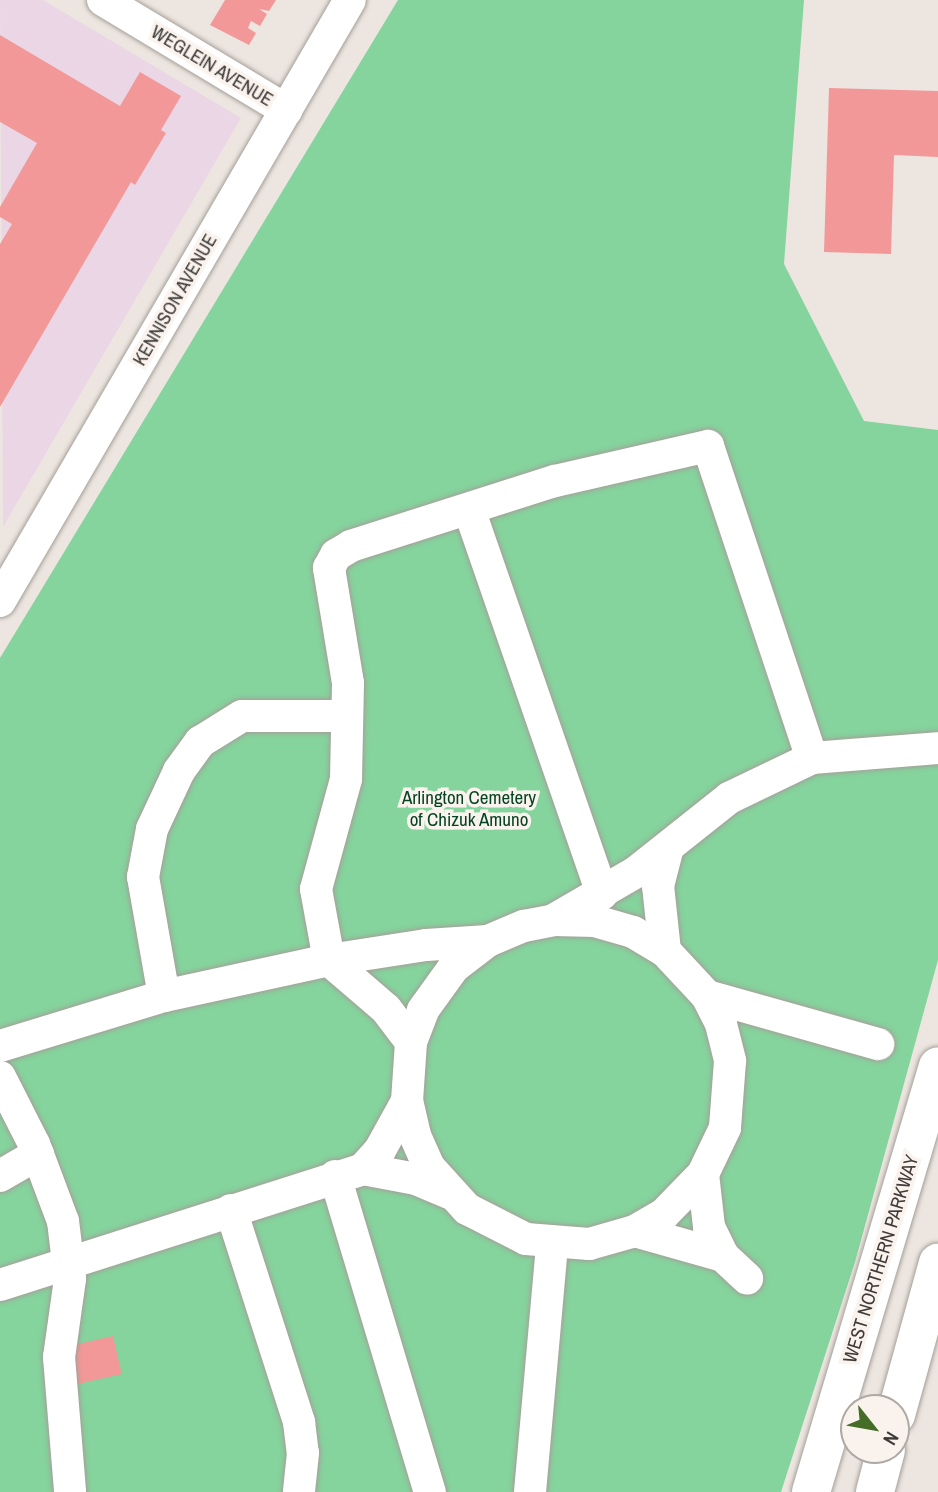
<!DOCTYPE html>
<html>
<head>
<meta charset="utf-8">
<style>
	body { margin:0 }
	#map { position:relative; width:938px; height:1492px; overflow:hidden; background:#ede6e0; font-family:"Archivo Narrow",sans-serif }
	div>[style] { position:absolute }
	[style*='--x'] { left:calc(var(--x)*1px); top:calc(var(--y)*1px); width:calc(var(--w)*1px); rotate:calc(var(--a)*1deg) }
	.education>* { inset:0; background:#ebd6e5 }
	.green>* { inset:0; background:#85d39d }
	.building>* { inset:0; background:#f29898; transform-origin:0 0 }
	.roads { filter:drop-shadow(0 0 2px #a59f99) drop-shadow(0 0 2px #a59f99) }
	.minor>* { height:32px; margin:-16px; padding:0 16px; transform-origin:16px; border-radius:16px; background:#fff }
	.major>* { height:38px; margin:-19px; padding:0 19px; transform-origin:19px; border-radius:19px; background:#fff }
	span { translate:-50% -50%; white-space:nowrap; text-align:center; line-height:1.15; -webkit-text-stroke:7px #faf3ed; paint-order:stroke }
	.street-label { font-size:19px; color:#3d3a38 }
	.park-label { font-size:19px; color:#054422 }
	.north { position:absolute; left:840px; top:1394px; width:70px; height:70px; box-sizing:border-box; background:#faf3ed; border:2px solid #aea9a5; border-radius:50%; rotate:121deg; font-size:19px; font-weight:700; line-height:28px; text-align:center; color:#3d3a38 }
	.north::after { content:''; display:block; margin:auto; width:24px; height:32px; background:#456d28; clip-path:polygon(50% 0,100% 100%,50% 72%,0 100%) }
</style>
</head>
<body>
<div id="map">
	<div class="education">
		<div style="clip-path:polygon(0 0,43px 0,241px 118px,3px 527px)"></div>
	</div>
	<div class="green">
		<div style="clip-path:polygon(398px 0,804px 0,784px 264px,864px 421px,938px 430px,938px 960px,855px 1262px,781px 1492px,0 1492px,0 658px)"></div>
	</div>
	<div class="building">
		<div style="clip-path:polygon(225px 0,276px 0,269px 11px,259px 9px,267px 14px,260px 26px,251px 21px,248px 28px,256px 33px,249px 45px,210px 25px)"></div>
		<div style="clip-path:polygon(0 35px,120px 106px,140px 72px,181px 96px,161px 130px,166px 133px,135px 185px,131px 182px,0 407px,0 244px,12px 224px,0 217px,0 207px,37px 143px,0 122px)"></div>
		<div style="clip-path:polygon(829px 88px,938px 91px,938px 157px,894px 155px,891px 254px,824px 252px)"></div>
		<div style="left:113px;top:1336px;width:39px;height:45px;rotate:77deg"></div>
	</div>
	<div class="roads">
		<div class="minor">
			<div style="--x:103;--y:0;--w:214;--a:31"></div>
			<div style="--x:470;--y:512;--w:404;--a:70.9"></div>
			<div style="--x:0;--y:601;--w:695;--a:-59.79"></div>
			<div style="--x:555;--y:919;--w:94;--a:-30.1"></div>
			<div style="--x:636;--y:872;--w:119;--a:-38.5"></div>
			<div style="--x:729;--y:798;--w:92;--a:-25.7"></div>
			<div style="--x:812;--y:758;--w:126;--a:-4.5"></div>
			<div style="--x:488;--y:941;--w:62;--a:176.3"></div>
			<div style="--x:426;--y:945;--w:98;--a:171.2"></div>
			<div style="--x:329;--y:960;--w:72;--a:-100.4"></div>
			<div style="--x:316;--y:889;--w:114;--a:-74.7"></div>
			<div style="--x:346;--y:779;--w:96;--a:-88.8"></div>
			<div style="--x:348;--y:683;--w:117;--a:-99.4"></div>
			<div style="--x:329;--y:568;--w:15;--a:-62"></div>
			<div style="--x:336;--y:555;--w:17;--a:-31"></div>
			<div style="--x:351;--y:546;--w:214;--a:-17.7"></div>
			<div style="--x:555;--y:481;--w:157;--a:-12.9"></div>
			<div style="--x:708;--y:446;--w:329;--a:71.6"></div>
			<div style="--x:665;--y:951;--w:65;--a:-96.1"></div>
			<div style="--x:658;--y:886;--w:40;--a:-75.6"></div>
			<div style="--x:164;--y:996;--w:121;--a:-100"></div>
			<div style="--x:143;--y:877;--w:49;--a:-79.4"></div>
			<div style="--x:152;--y:829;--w:64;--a:-65"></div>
			<div style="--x:179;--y:771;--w:36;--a:-54"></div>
			<div style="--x:200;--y:742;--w:49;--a:-31.8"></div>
			<div style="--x:242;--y:716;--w:104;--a:0"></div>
			<div style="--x:707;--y:996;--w:31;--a:63"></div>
			<div style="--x:721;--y:1024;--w:38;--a:76"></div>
			<div style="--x:730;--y:1061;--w:67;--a:94.3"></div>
			<div style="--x:725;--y:1128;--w:51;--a:115.6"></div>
			<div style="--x:703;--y:1174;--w:56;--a:134.3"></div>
			<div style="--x:664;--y:1214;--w:34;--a:150"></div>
			<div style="--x:635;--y:1231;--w:48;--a:164.2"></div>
			<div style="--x:589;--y:1244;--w:63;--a:-175.5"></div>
			<div style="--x:526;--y:1239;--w:66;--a:-153"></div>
			<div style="--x:467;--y:1209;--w:57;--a:-132.1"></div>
			<div style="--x:429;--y:1167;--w:35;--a:-114"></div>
			<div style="--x:415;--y:1135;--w:35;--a:-103"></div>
			<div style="--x:407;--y:1101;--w:59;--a:-86.1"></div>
			<div style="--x:411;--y:1042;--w:34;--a:-69"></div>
			<div style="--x:423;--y:1010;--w:53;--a:-54.2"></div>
			<div style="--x:454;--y:967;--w:43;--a:-37.4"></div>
			<div style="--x:488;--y:941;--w:39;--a:-23"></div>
			<div style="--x:524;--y:926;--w:31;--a:-11"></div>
			<div style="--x:554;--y:920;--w:41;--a:1.4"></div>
			<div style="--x:595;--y:921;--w:40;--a:16"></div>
			<div style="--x:633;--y:932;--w:37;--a:31"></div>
			<div style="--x:665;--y:951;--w:62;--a:47"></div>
			<div style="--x:707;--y:996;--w:178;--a:15.7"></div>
			<div style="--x:0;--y:1046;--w:171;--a:-17"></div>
			<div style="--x:164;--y:996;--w:169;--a:-12.3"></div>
			<div style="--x:329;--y:960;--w:75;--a:40.7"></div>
			<div style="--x:386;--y:1009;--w:41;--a:52.9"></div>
			<div style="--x:0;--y:1077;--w:75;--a:63.1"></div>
			<div style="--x:34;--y:1144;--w:82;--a:69.4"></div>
			<div style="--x:63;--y:1221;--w:58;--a:83.1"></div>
			<div style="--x:70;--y:1279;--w:79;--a:98"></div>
			<div style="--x:59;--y:1357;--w:135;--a:85.3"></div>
			<div style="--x:363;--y:1169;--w:25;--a:-48"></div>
			<div style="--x:380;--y:1150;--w:56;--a:-61.1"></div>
			<div style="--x:703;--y:1174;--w:53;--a:83.5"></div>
			<div style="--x:709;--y:1227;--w:32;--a:64"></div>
			<div style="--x:723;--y:1256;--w:33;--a:43"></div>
			<div style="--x:0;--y:1176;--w:44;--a:-30.1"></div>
			<div style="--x:335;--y:1176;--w:330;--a:73.3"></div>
			<div style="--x:231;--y:1210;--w:223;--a:72.2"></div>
			<div style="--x:299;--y:1422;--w:31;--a:83"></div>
			<div style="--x:303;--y:1453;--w:39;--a:96"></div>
			<div style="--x:635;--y:1231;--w:91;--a:15.9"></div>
			<div style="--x:0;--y:1285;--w:381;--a:-17.7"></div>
			<div style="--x:363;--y:1169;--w:54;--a:10.7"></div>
			<div style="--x:416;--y:1179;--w:36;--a:23"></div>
			<div style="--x:530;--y:1492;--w:249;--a:-84.9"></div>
		</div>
		<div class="major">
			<div style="--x:896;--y:1415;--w:158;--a:-74.6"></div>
			<div style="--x:811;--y:1492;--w:444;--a:-73.4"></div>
			<div style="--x:875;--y:1492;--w:43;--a:-75.3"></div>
		</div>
	</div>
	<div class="street-label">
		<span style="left:212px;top:66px;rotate:31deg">WEGLEIN AVENUE</span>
		<span style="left:175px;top:300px;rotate:-60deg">KENNISON AVENUE</span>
		<span style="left:881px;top:1259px;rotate:-73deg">WEST NORTHERN PARKWAY</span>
	</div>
	<div class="park-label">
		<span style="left:469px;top:809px">Arlington Cemetery<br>of Chizuk Amuno</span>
	</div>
	<div class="north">N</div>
</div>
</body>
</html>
